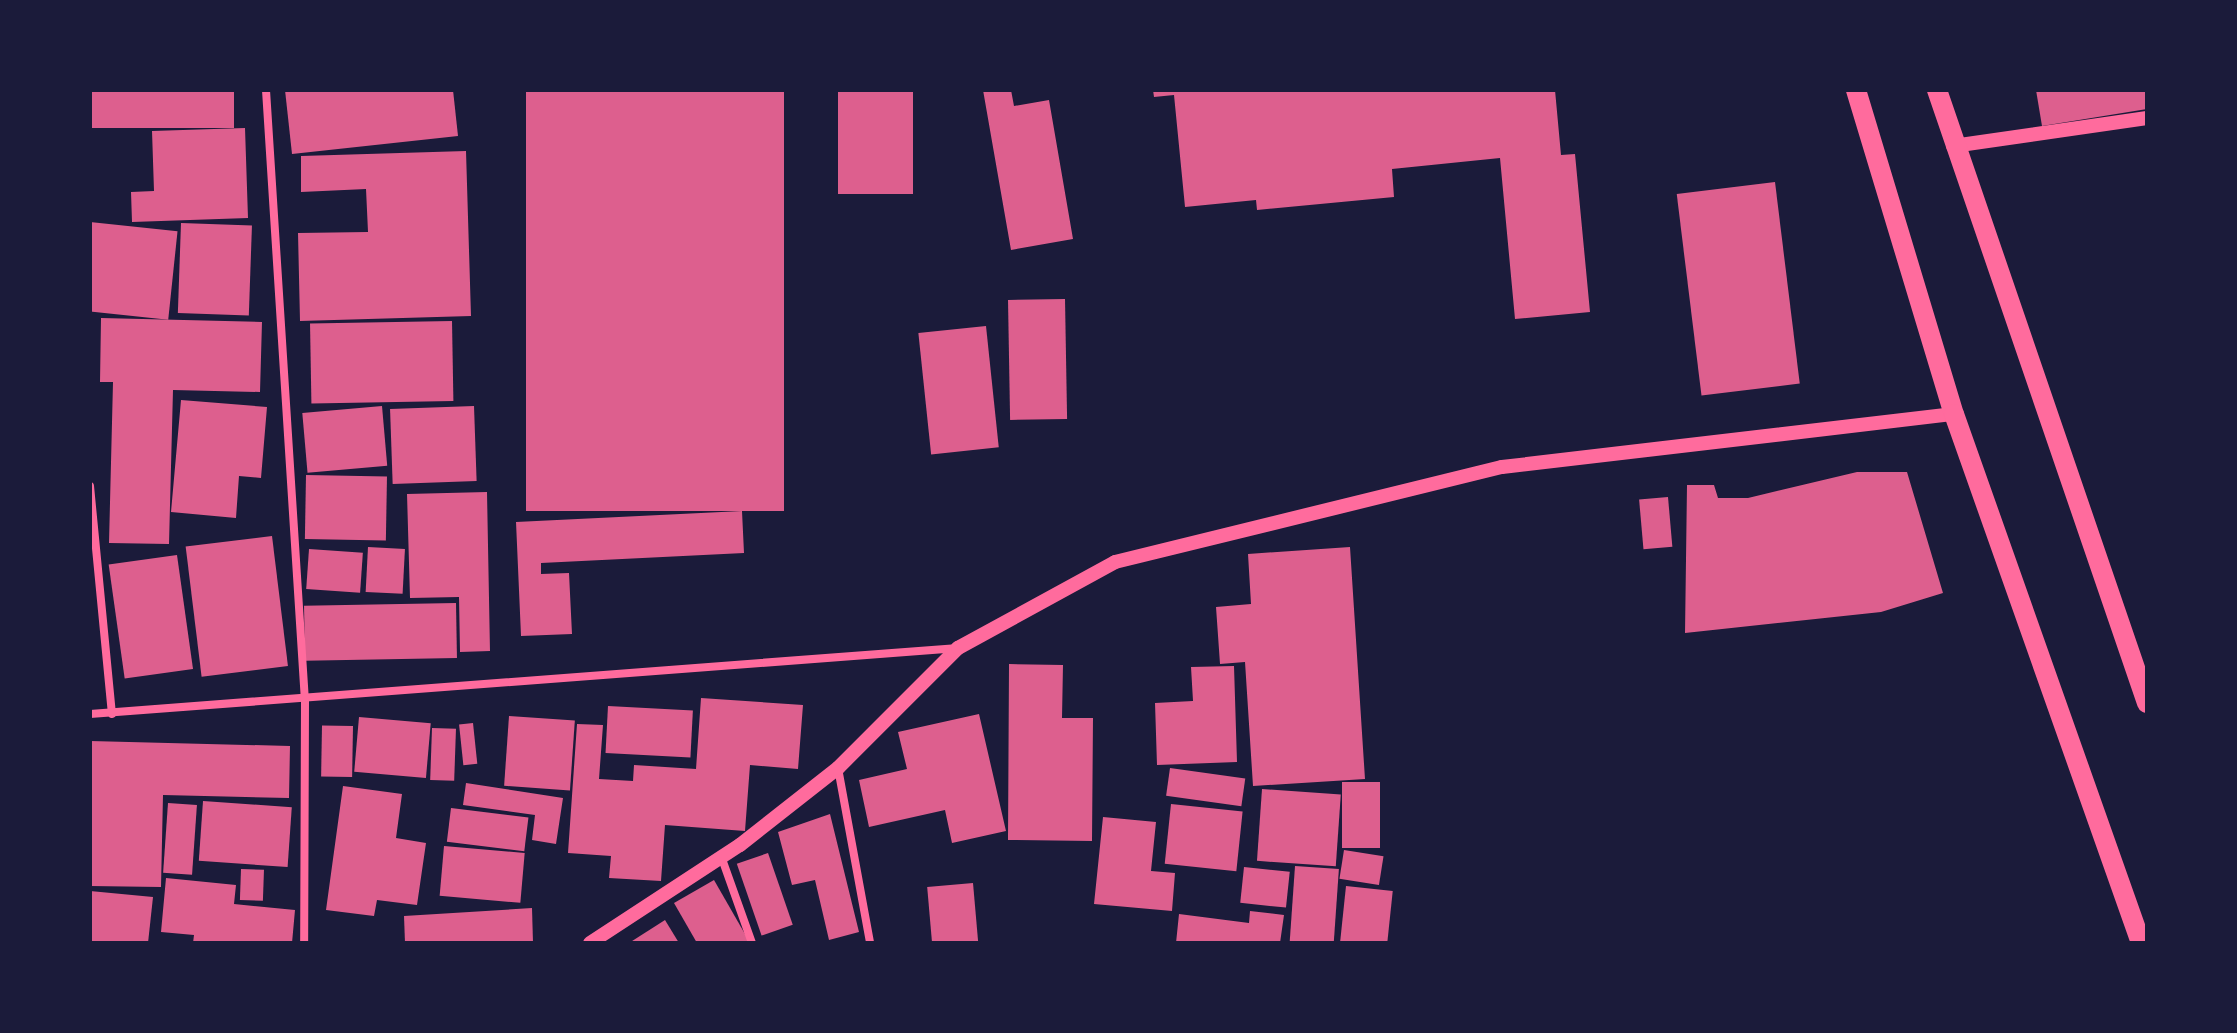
<!DOCTYPE html>
<html>
<head>
<meta charset="utf-8">
<style>
	body { margin:0 }
	#map { position:relative; width:2237px; height:1033px; overflow:hidden; background:#1b1b3a; font-family:Figtree,sans-serif }
	div>[style] { position:absolute }
	[style*='--x'] { left:calc(var(--x)*1px); top:calc(var(--y)*1px); width:calc(var(--w)*1px); rotate:calc(var(--a)*1deg) }
	.building>* { inset:0; background:#dd5f8e; transform-origin:0 0 }
	.minor>* { height:8px; margin:-4px; padding:0 4px; transform-origin:4px; border-radius:4px; background:#ff6b9d }
	.tertiary>* { height:14px; margin:-7px; padding:0 7px; transform-origin:7px; border-radius:7px; background:#ff6b9d }
	.primary>* { height:20px; margin:-10px; padding:0 10px; transform-origin:10px; border-radius:10px; background:#ff6b9d }
	span { translate:-50% -50%; white-space:nowrap; text-align:center; line-height:1.15; -webkit-text-stroke:6px #1b1b3a; paint-order:stroke }
	.frame { position:absolute; inset:0; border:92px solid #1b1b3a; pointer-events:none }
</style>
</head>
<body>
<div id="map">
	<div class="building">
		<div style="left:90px;top:90px;width:144px;height:38px"></div>
		<div style="clip-path:polygon(285px 90px,453px 90px,458px 136px,292px 154px)"></div>
		<div style="left:526px;top:90px;width:258px;height:421px"></div>
		<div style="left:838px;top:90px;width:75px;height:104px"></div>
		<div style="clip-path:polygon(983px 90px,1011px 90px,1014px 106px,1049px 100px,1073px 239px,1011px 250px)"></div>
		<div style="clip-path:polygon(1153px 90px,1555px 90px,1561px 155px,1575px 154px,1590px 312px,1515px 319px,1500px 158px,1392px 169px,1394px 197px,1257px 210px,1256px 200px,1185px 207px,1174px 95px,1154px 97px)"></div>
		<div style="clip-path:polygon(2036px 90px,2147px 90px,2147px 109px,2042px 126px)"></div>
		<div style="clip-path:polygon(245px 128px,248px 218px,132px 222px,131px 192px,154px 191px,152px 131px)"></div>
		<div style="clip-path:polygon(466px 151px,471px 316px,300px 321px,298px 233px,368px 232px,366px 189px,301px 192px,301px 156px)"></div>
		<div style="left:1775px;top:182px;width:203px;height:99px;rotate:83deg"></div>
		<div style="left:90px;top:222px;width:88px;height:89px;rotate:6deg"></div>
		<div style="left:181px;top:223px;width:71px;height:90px;rotate:2deg"></div>
		<div style="left:1065px;top:299px;width:120px;height:57px;rotate:89deg"></div>
		<div style="clip-path:polygon(101px 318px,262px 322px,260px 392px,173px 390px,169px 544px,109px 543px,113px 382px,100px 382px)"></div>
		<div style="left:452px;top:321px;width:80px;height:142px;rotate:89deg"></div>
		<div style="left:986px;top:326px;width:122px;height:68px;rotate:84deg"></div>
		<div style="clip-path:polygon(181px 400px,267px 407px,261px 478px,239px 476px,236px 518px,171px 512px)"></div>
		<div style="left:382px;top:406px;width:60px;height:80px;rotate:85deg"></div>
		<div style="left:474px;top:406px;width:75px;height:84px;rotate:88deg"></div>
		<div style="clip-path:polygon(1857px 472px,1907px 472px,1943px 593px,1881px 612px,1685px 633px,1687px 485px,1714px 485px,1718px 498px,1748px 498px)"></div>
		<div style="left:306px;top:475px;width:81px;height:64px;rotate:1deg"></div>
		<div style="clip-path:polygon(487px 492px,490px 651px,460px 652px,459px 597px,410px 598px,407px 494px)"></div>
		<div style="left:1668px;top:497px;width:50px;height:29px;rotate:85deg"></div>
		<div style="clip-path:polygon(742px 511px,744px 553px,541px 563px,541px 574px,569px 573px,572px 634px,521px 636px,516px 522px)"></div>
		<div style="left:272px;top:536px;width:131px;height:87px;rotate:83deg"></div>
		<div style="left:368px;top:547px;width:37px;height:45px;rotate:3deg"></div>
		<div style="clip-path:polygon(1350px 547px,1365px 779px,1253px 786px,1245px 662px,1220px 664px,1216px 607px,1251px 604px,1248px 554px)"></div>
		<div style="left:309px;top:549px;width:54px;height:40px;rotate:4deg"></div>
		<div style="left:177px;top:555px;width:115px;height:69px;rotate:82deg"></div>
		<div style="left:456px;top:603px;width:55px;height:152px;rotate:89deg"></div>
		<div style="clip-path:polygon(1009px 664px,1063px 665px,1062px 718px,1093px 718px,1092px 841px,1008px 840px)"></div>
		<div style="clip-path:polygon(1234px 666px,1237px 762px,1157px 765px,1155px 703px,1193px 701px,1191px 667px)"></div>
		<div style="clip-path:polygon(701px 698px,803px 705px,798px 769px,750px 765px,745px 831px,665px 825px,661px 881px,609px 878px,611px 856px,568px 853px,577px 724px,603px 725px,599px 779px,633px 781px,634px 765px,696px 769px)"></div>
		<div style="left:608px;top:706px;width:85px;height:47px;rotate:3deg"></div>
		<div style="clip-path:polygon(979px 714px,1006px 831px,952px 843px,945px 810px,869px 827px,859px 780px,907px 769px,898px 732px)"></div>
		<div style="left:509px;top:716px;width:66px;height:70px;rotate:4deg"></div>
		<div style="left:359px;top:717px;width:72px;height:55px;rotate:5deg"></div>
		<div style="left:473px;top:723px;width:41px;height:14px;rotate:84deg"></div>
		<div style="left:353px;top:726px;width:51px;height:31px;rotate:91deg"></div>
		<div style="left:432px;top:728px;width:24px;height:52px;rotate:2deg"></div>
		<div style="clip-path:polygon(90px 741px,290px 746px,289px 798px,163px 795px,161px 887px,90px 886px)"></div>
		<div style="left:1170px;top:768px;width:76px;height:28px;rotate:8deg"></div>
		<div style="left:1342px;top:782px;width:38px;height:66px"></div>
		<div style="clip-path:polygon(466px 783px,563px 798px,556px 844px,532px 840px,535px 815px,463px 805px)"></div>
		<div style="clip-path:polygon(343px 786px,402px 794px,396px 838px,426px 843px,417px 905px,377px 900px,374px 916px,326px 910px)"></div>
		<div style="left:1262px;top:789px;width:79px;height:72px;rotate:4deg"></div>
		<div style="left:203px;top:801px;width:89px;height:60px;rotate:4deg"></div>
		<div style="left:168px;top:803px;width:29px;height:70px;rotate:4deg"></div>
		<div style="left:1171px;top:804px;width:72px;height:60px;rotate:6deg"></div>
		<div style="left:451px;top:808px;width:78px;height:34px;rotate:7deg"></div>
		<div style="clip-path:polygon(830px 814px,859px 932px,829px 940px,815px 880px,792px 885px,778px 832px)"></div>
		<div style="clip-path:polygon(1103px 817px,1156px 822px,1151px 871px,1175px 873px,1172px 911px,1094px 904px)"></div>
		<div style="left:444px;top:846px;width:81px;height:50px;rotate:5deg"></div>
		<div style="left:1344px;top:850px;width:40px;height:29px;rotate:9deg"></div>
		<div style="left:768px;top:853px;width:76px;height:33px;rotate:71deg"></div>
		<div style="left:1295px;top:866px;width:44px;height:77px;rotate:4deg"></div>
		<div style="left:1244px;top:867px;width:46px;height:36px;rotate:6deg"></div>
		<div style="left:241px;top:869px;width:23px;height:31px;rotate:2deg"></div>
		<div style="clip-path:polygon(166px 878px,236px 885px,234px 904px,295px 910px,292px 943px,193px 943px,194px 935px,161px 932px)"></div>
		<div style="clip-path:polygon(714px 880px,749px 941px,746px 943px,697px 943px,674px 903px)"></div>
		<div style="left:973px;top:883px;width:60px;height:46px;rotate:85deg"></div>
		<div style="left:1346px;top:886px;width:47px;height:57px;rotate:6deg"></div>
		<div style="clip-path:polygon(90px 891px,153px 897px,148px 943px,90px 941px)"></div>
		<div style="clip-path:polygon(532px 908px,533px 943px,405px 943px,404px 916px)"></div>
		<div style="clip-path:polygon(1250px 911px,1284px 915px,1280px 943px,1176px 943px,1179px 914px,1249px 923px)"></div>
		<div style="clip-path:polygon(665px 920px,679px 943px,629px 943px)"></div>
	</div>
	<div class="minor">
		<div style="--x:266;--y:90;--w:612;--a:86.35"></div>
		<div style="--x:305;--y:701;--w:242;--a:90.2"></div>
		<div style="--x:90;--y:486;--w:229;--a:84.5"></div>
		<div style="--x:90;--y:714;--w:871;--a:-4.35"></div>
		<div style="--x:838;--y:768;--w:178;--a:79.6"></div>
		<div style="--x:721;--y:856;--w:92;--a:70.4"></div>
	</div>
	<div class="tertiary">
		<div style="--x:1953;--y:146;--w:196;--a:-8.2"></div>
		<div style="--x:590;--y:943;--w:179;--a:-33.2"></div>
		<div style="--x:740;--y:845;--w:125;--a:-38.2"></div>
		<div style="--x:838;--y:768;--w:170;--a:-45"></div>
		<div style="--x:958;--y:648;--w:179;--a:-28.7"></div>
		<div style="--x:1115;--y:562;--w:398;--a:-13.8"></div>
		<div style="--x:1502;--y:467;--w:455;--a:-6.7"></div>
	</div>
	<div class="primary">
		<div style="--x:1856;--y:90;--w:338;--a:73.2"></div>
		<div style="--x:1954;--y:414;--w:561;--a:70.53"></div>
		<div style="--x:1937;--y:90;--w:648;--a:71.09"></div>
	</div>
	<div class="frame"></div>
</div>
</body>
</html>
